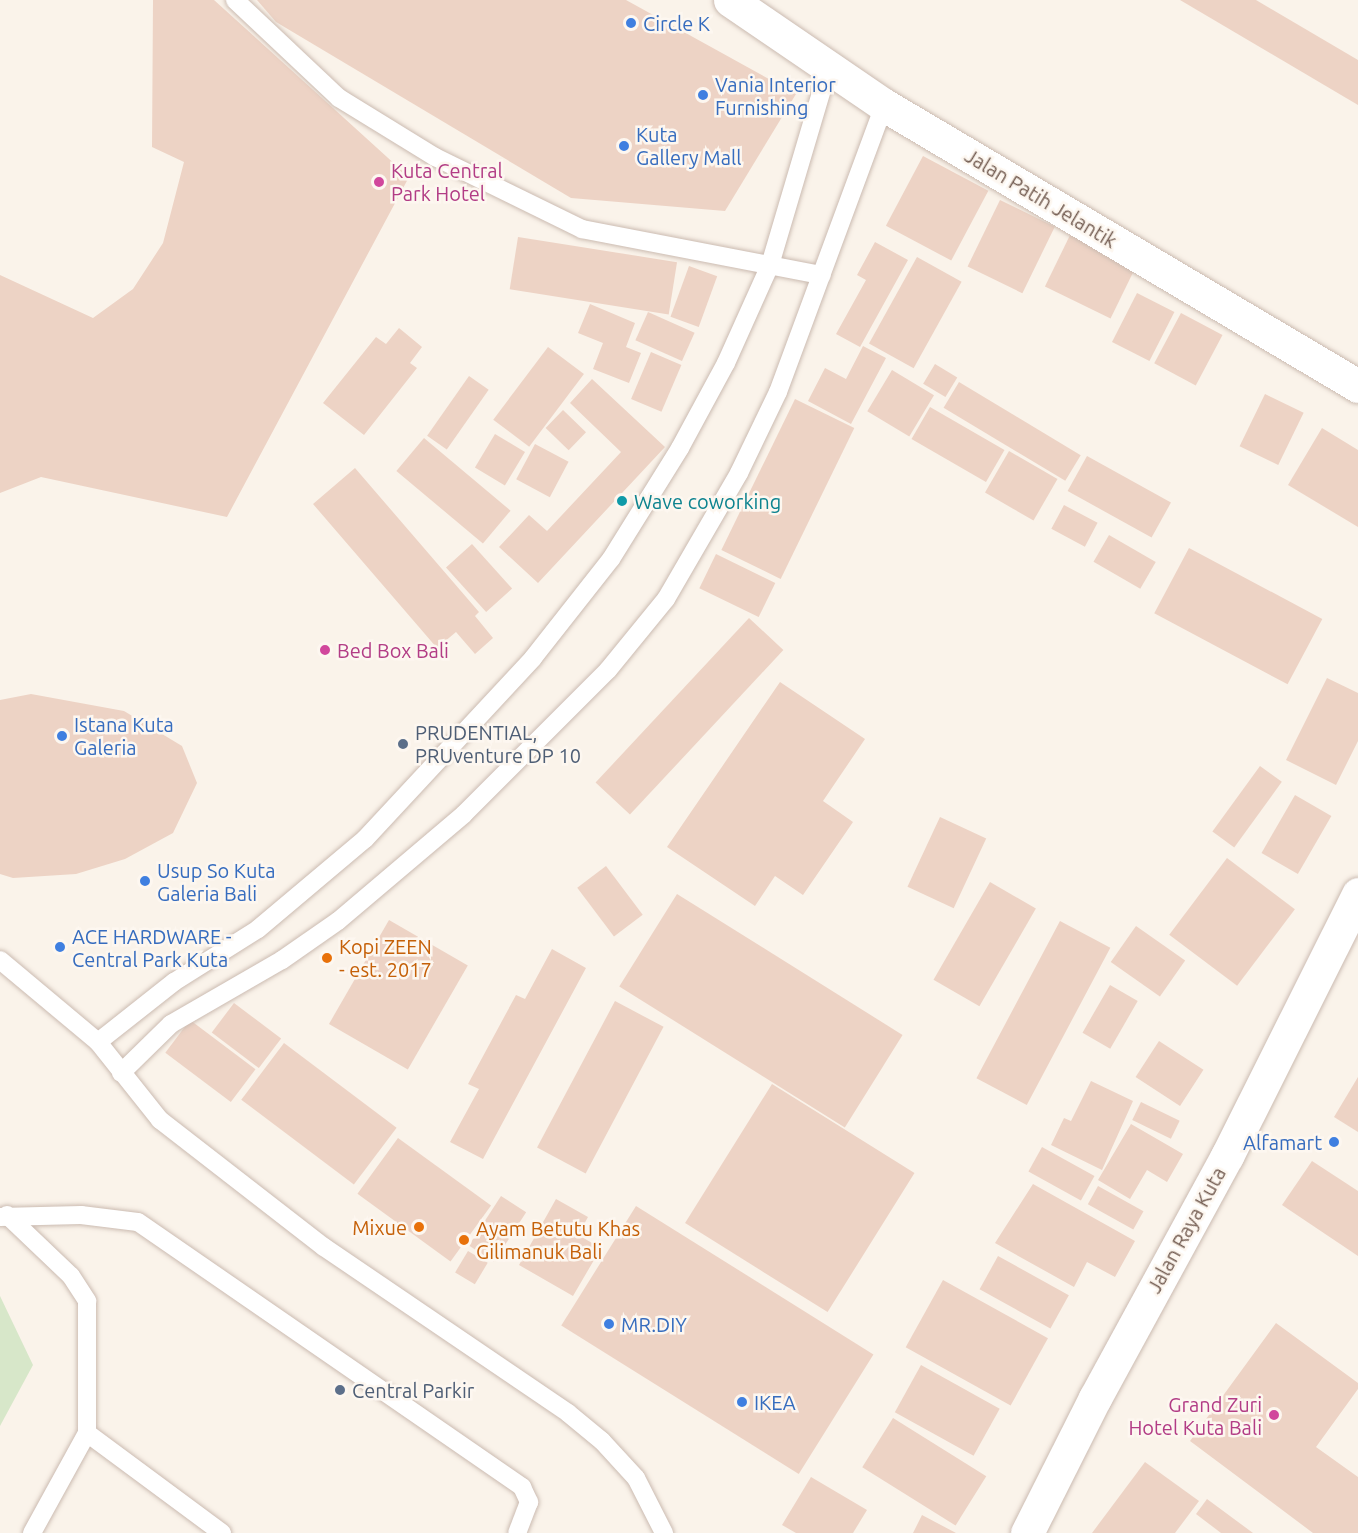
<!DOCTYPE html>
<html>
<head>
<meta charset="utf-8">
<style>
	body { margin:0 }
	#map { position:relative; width:1358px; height:1533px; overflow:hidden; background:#faf3ea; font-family:Ubuntu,sans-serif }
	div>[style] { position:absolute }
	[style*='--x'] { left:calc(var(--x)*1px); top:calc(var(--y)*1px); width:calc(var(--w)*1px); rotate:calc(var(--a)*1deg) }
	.green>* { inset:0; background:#d7e7c9 }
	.building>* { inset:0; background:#edd3c5; transform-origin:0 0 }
	.roads { filter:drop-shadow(0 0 2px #cbbbb1) drop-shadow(0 0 2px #cbbbb1) }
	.lane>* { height:18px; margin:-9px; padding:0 9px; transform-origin:9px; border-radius:9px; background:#fff }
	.secondary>* { height:33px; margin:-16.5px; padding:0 16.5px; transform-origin:16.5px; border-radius:16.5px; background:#fff }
	.dots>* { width:16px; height:16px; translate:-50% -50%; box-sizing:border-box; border:3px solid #fdf7f0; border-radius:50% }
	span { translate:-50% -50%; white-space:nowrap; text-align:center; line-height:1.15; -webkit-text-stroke:5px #fdf7f0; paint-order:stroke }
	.shop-label { font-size:20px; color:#366cbe }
	.left { translate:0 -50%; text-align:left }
	.right { translate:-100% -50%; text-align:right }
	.hotel-label { font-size:20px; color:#b23c85 }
	.street-label { font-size:20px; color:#725b50 }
	.culture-label { font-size:20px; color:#0d838f }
	.service-label { font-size:20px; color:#4e5e75 }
	.food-label { font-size:20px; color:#c56008 }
</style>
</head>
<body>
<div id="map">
	<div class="green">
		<div style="clip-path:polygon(0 1296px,33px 1365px,0 1426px)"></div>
	</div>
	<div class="building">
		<div style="clip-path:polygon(153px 0,214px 0,409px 177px,227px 517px,41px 477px,0 493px,0 275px,93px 318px,133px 289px,163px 243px,184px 162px,152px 147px)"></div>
		<div style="clip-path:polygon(257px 0,626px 0,796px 94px,725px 211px,571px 198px,276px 22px)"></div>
		<div style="clip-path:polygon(1180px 0,1256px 0,1358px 60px,1358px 105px)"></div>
		<div style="left:923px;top:156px;width:74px;height:79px;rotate:28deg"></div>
		<div style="left:1000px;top:200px;width:61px;height:74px;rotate:26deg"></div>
		<div style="left:1073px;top:229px;width:73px;height:64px;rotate:26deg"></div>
		<div style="left:518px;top:237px;width:161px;height:53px;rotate:9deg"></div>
		<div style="clip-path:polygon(875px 242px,908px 260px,860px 347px,836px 334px,866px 280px,857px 275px)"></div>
		<div style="left:917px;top:257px;width:51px;height:99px;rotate:29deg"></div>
		<div style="left:689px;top:266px;width:30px;height:54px;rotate:20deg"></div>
		<div style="left:1137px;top:293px;width:42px;height:55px;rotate:27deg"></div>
		<div style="clip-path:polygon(590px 304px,635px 323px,626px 347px,641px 353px,629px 383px,593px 369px,603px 343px,578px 333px)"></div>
		<div style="left:648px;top:312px;width:51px;height:31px;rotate:24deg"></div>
		<div style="left:1181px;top:313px;width:47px;height:57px;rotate:28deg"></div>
		<div style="clip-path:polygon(399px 328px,422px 347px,410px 363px,417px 368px,364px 435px,323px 403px,376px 337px,386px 344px)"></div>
		<div style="clip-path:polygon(863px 346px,886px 358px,851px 424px,808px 401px,825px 368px,846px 379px)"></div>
		<div style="left:548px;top:347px;width:45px;height:91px;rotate:37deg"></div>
		<div style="left:651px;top:352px;width:33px;height:51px;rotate:23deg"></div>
		<div style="left:935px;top:364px;width:26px;height:23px;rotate:31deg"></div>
		<div style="left:892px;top:370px;width:49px;height:48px;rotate:31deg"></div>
		<div style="left:469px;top:376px;width:24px;height:73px;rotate:35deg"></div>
		<div style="clip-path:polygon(592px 379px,665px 447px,538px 583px,499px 547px,529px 515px,547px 531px,621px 452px,570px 403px)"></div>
		<div style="left:959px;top:382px;width:142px;height:30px;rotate:31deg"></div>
		<div style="left:1265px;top:394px;width:43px;height:58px;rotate:26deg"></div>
		<div style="left:795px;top:399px;width:66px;height:168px;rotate:26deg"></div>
		<div style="left:930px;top:407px;width:86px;height:37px;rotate:30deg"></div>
		<div style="left:563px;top:410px;width:32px;height:25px;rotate:44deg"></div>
		<div style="clip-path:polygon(1322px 428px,1358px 450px,1358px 527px,1288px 485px)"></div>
		<div style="left:495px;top:434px;width:35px;height:39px;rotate:31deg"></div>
		<div style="left:424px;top:438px;width:113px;height:43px;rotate:40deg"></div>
		<div style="left:535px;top:444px;width:38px;height:40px;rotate:28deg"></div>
		<div style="left:1009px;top:451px;width:56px;height:48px;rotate:30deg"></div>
		<div style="left:1087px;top:456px;width:96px;height:40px;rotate:29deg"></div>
		<div style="clip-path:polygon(355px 468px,479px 612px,475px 616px,493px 638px,475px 654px,456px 632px,437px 648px,313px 504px)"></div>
		<div style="left:1064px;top:505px;width:38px;height:27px;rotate:28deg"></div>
		<div style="left:1109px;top:535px;width:54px;height:31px;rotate:30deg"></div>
		<div style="left:472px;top:544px;width:60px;height:35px;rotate:48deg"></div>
		<div style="left:1189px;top:548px;width:151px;height:74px;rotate:28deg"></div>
		<div style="left:716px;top:554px;width:66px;height:38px;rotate:26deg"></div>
		<div style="left:749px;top:618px;width:47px;height:225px;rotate:43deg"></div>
		<div style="clip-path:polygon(1327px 678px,1358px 693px,1358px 741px,1336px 785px,1286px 760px)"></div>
		<div style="clip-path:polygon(780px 682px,865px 739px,823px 801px,853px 822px,803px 895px,775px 876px,755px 906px,667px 847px)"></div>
		<div style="clip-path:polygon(31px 694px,124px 711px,182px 746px,197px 783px,173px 833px,125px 859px,76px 874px,13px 878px,0 874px,0 700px)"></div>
		<div style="left:1260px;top:766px;width:27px;height:81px;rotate:36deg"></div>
		<div style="left:1295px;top:795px;width:42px;height:67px;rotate:30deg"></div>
		<div style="left:940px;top:817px;width:51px;height:77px;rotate:25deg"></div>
		<div style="left:1227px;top:858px;width:85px;height:96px;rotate:37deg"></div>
		<div style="left:606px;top:866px;width:61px;height:36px;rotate:53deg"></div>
		<div style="left:990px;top:882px;width:53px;height:113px;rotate:30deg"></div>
		<div style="left:677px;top:894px;width:266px;height:109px;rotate:32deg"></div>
		<div style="left:389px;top:920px;width:91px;height:120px;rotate:30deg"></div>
		<div style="left:1060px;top:921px;width:57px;height:178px;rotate:28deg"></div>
		<div style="left:1136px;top:926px;width:60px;height:44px;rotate:35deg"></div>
		<div style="clip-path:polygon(552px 949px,586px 968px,483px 1159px,450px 1142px,479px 1089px,468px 1084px,516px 995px,525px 999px)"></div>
		<div style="left:1110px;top:985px;width:32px;height:55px;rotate:30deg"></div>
		<div style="left:615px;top:1001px;width:55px;height:166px;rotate:28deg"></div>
		<div style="left:234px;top:1003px;width:59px;height:37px;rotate:37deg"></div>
		<div style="left:190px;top:1020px;width:82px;height:41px;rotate:37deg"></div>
		<div style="left:1159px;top:1041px;width:53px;height:43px;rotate:33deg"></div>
		<div style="left:284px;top:1043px;width:141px;height:71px;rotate:37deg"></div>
		<div style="clip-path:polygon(1358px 1077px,1358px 1132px,1334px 1117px)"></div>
		<div style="clip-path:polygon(1091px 1081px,1133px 1101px,1102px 1170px,1051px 1145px,1064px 1118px,1071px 1121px)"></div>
		<div style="left:772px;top:1084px;width:168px;height:164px;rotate:32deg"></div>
		<div style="left:1141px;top:1102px;width:43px;height:20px;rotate:26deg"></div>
		<div style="clip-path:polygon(1131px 1124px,1183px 1154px,1167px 1182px,1147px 1170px,1130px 1199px,1098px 1180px)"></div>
		<div style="left:398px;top:1138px;width:115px;height:69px;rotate:36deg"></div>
		<div style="left:1042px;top:1147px;width:60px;height:28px;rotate:29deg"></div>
		<div style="clip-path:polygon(1312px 1161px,1358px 1191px,1358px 1256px,1282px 1205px)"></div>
		<div style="clip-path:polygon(1033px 1184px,1135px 1241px,1115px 1277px,1087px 1262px,1074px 1287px,995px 1243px)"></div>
		<div style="left:1098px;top:1186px;width:52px;height:21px;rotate:29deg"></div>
		<div style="left:501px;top:1196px;width:30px;height:59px;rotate:33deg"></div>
		<div style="clip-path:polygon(556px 1199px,588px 1217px,578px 1235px,601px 1248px,573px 1296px,519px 1265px)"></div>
		<div style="left:636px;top:1206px;width:280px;height:141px;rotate:32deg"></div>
		<div style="left:468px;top:1251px;width:23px;height:25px;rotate:31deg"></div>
		<div style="left:998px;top:1256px;width:81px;height:38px;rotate:29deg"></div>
		<div style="left:943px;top:1280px;width:120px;height:77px;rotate:29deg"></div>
		<div style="clip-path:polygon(1276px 1323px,1358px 1383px,1358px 1389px,1316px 1447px,1358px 1477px,1358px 1533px,1313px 1533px,1190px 1441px)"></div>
		<div style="left:921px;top:1365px;width:90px;height:54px;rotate:29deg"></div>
		<div style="left:893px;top:1418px;width:110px;height:58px;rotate:32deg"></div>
		<div style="clip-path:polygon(1145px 1462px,1199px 1501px,1175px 1533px,1092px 1533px)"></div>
		<div style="clip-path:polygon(811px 1477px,867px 1510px,853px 1533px,796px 1533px,782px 1525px)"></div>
		<div style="clip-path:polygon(1207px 1499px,1253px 1533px,1221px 1533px,1196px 1514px)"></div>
		<div style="clip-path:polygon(922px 1515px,956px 1533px,913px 1533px)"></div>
	</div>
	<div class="roads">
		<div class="lane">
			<div style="--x:235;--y:0;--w:143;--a:43.3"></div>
			<div style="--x:339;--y:98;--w:113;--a:31.6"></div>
			<div style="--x:435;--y:157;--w:164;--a:26.1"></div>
			<div style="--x:582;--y:229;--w:244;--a:10.9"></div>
			<div style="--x:0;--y:960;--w:128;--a:39.9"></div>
			<div style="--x:98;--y:1042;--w:100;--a:51.5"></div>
			<div style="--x:160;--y:1120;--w:207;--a:37.8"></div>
			<div style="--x:324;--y:1247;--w:295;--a:34.2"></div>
			<div style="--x:568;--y:1413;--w:44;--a:39.5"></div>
			<div style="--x:602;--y:1441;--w:50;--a:47.4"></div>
			<div style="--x:636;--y:1478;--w:62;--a:63"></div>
			<div style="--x:98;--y:1042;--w:97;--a:-38.3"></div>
			<div style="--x:174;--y:982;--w:99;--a:-32.2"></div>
			<div style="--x:258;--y:929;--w:140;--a:-40.1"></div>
			<div style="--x:365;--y:839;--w:247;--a:-47.1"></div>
			<div style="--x:533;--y:658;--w:126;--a:-51.8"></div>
			<div style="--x:611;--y:559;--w:131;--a:-58.1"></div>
			<div style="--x:680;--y:448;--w:97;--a:-61.6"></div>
			<div style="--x:726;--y:363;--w:107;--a:-65.8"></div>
			<div style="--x:770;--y:265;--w:204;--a:-73.5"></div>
			<div style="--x:121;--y:1073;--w:70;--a:-44.4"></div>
			<div style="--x:171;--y:1024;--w:128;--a:-30"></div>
			<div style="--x:282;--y:960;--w:68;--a:-34.9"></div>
			<div style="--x:338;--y:921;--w:165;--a:-40.3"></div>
			<div style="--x:464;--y:814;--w:204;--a:-45"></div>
			<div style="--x:608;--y:670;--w:92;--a:-50.8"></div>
			<div style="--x:666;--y:599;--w:146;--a:-59.9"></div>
			<div style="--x:739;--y:473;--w:90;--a:-64.3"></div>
			<div style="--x:778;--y:392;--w:306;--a:-69.7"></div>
			<div style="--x:7;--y:1215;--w:88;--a:43.6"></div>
			<div style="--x:71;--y:1276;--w:30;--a:57"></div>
			<div style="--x:87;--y:1301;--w:132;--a:90"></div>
			<div style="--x:87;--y:1433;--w:168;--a:36.5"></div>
			<div style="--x:0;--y:1217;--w:81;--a:-1.4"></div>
			<div style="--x:81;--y:1215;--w:57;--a:7"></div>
			<div style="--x:138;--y:1222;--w:467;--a:34.6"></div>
			<div style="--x:522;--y:1487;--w:17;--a:65"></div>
			<div style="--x:529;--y:1502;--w:33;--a:111"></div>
			<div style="--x:32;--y:1533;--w:114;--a:-61.2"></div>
		</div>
		<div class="secondary">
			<div style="--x:730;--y:0;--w:186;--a:34.3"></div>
			<div style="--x:884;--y:105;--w:551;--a:30.66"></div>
			<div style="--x:1027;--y:1533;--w:151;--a:-63.3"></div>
			<div style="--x:1095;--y:1398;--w:276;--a:-61.4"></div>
			<div style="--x:1227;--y:1156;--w:293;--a:-63.4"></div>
		</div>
	</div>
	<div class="dots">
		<div style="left:631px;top:23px;background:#3f7fe0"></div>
		<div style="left:703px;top:95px;background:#3f7fe0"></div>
		<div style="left:624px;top:146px;background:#3f7fe0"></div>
		<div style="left:379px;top:182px;background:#d1479c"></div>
		<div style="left:622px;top:501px;background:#0f9aa8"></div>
		<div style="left:325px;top:650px;background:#d1479c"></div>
		<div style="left:62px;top:736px;background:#3f7fe0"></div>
		<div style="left:403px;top:744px;background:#5c6f8a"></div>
		<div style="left:145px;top:881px;background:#3f7fe0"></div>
		<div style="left:60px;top:947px;background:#3f7fe0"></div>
		<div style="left:327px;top:958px;background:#e8710a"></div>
		<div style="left:1334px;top:1142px;background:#3f7fe0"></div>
		<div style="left:419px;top:1227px;background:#e8710a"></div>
		<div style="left:464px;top:1240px;background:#e8710a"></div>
		<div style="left:609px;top:1324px;background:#3f7fe0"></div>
		<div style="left:340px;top:1390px;background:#5c6f8a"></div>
		<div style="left:742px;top:1402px;background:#3f7fe0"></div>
		<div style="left:1274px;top:1415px;background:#d1479c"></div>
	</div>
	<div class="shop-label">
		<span class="left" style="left:643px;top:23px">Circle K</span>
		<span class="left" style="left:715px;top:96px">Vania Interior<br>Furnishing</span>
		<span class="left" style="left:636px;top:146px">Kuta<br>Gallery Mall</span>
		<span class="left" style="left:74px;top:736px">Istana Kuta<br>Galeria</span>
		<span class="left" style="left:157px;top:882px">Usup So Kuta<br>Galeria Bali</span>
		<span class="left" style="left:72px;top:948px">ACE HARDWARE -<br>Central Park Kuta</span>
		<span class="right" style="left:1322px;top:1142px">Alfamart</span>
		<span class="left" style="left:621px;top:1324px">MR.DIY</span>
		<span class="left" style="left:754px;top:1402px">IKEA</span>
	</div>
	<div class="hotel-label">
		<span class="left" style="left:391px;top:182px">Kuta Central<br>Park Hotel</span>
		<span class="left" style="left:337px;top:650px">Bed Box Bali</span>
		<span class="right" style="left:1262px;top:1416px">Grand Zuri<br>Hotel Kuta Bali</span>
	</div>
	<div class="street-label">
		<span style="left:1041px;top:198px;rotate:31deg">Jalan Patih Jelantik</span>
		<span style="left:1186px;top:1230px;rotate:-61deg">Jalan Raya Kuta</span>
	</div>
	<div class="culture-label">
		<span class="left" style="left:634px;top:501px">Wave coworking</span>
	</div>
	<div class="service-label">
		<span class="left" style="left:415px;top:744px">PRUDENTIAL,<br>PRUventure DP 10</span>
		<span class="left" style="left:352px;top:1390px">Central Parkir</span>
	</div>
	<div class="food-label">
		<span class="left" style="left:339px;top:958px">Kopi ZEEN<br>- est. 2017</span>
		<span class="right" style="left:407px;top:1227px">Mixue</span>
		<span class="left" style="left:476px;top:1240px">Ayam Betutu Khas<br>Gilimanuk Bali</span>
	</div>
</div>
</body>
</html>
